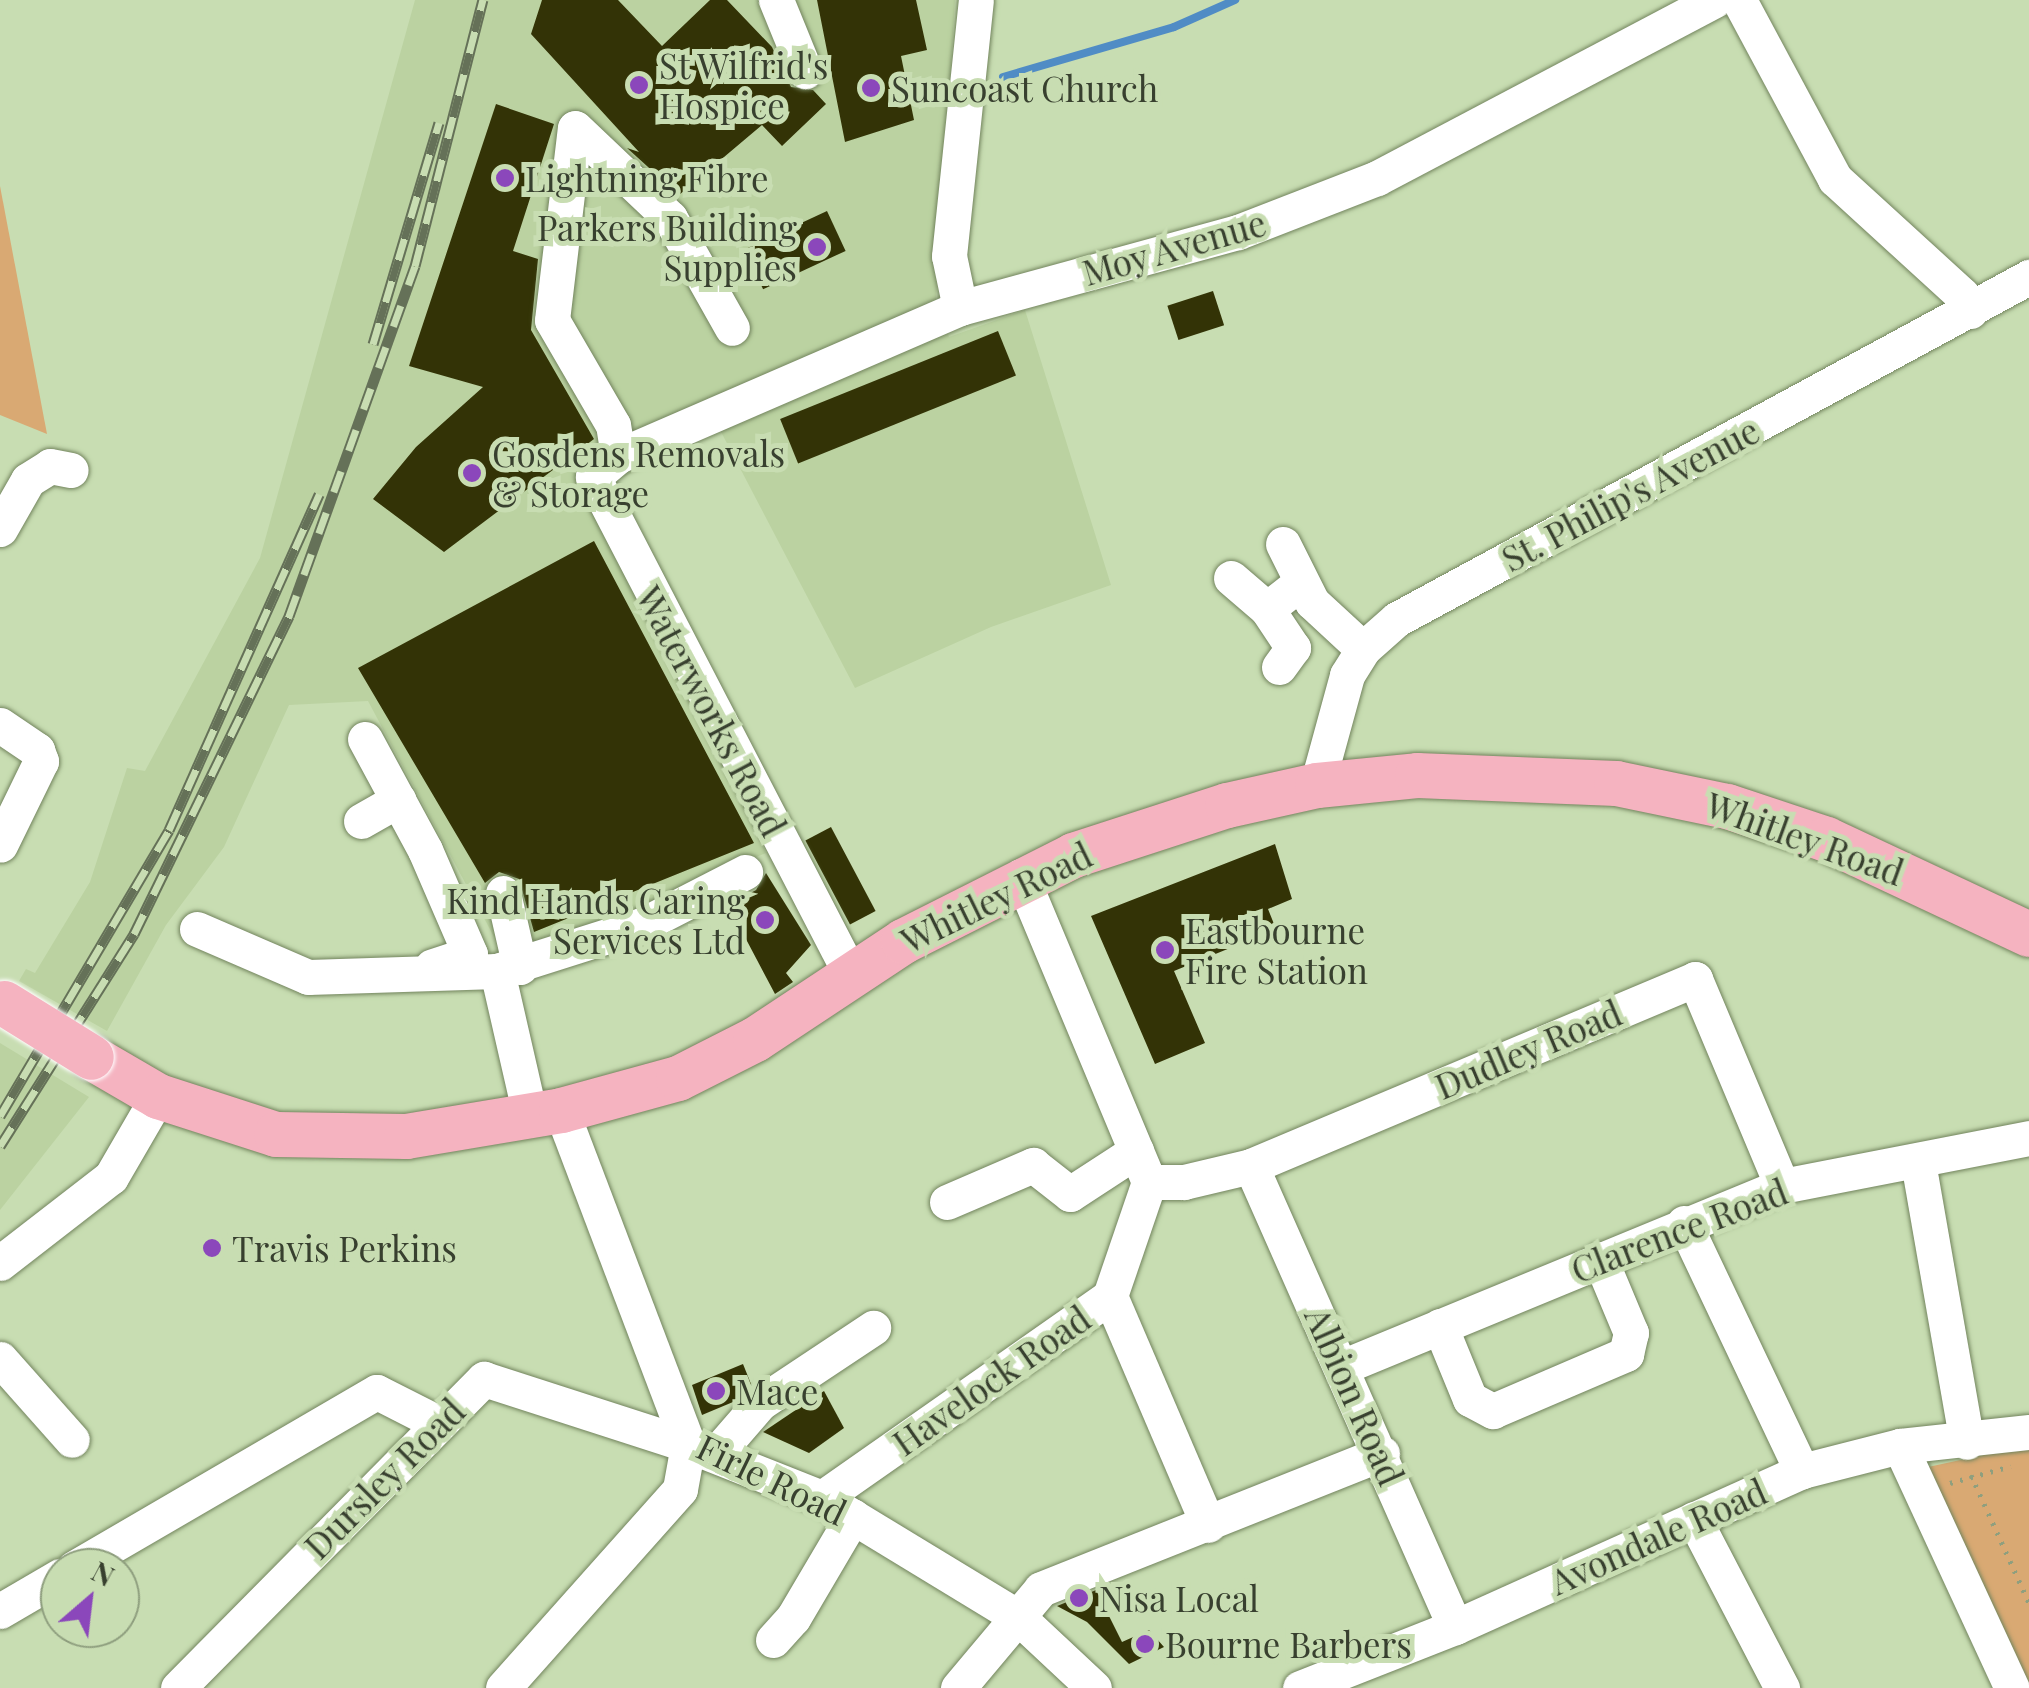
<!DOCTYPE html>
<html>
<head>
<meta charset="utf-8">
<style>
	body { margin:0 }
	#map { position:relative; width:2029px; height:1688px; overflow:hidden; background:#c8ddb2; font-family:"Playfair Display",serif }
	div>[style] { position:absolute }
	[style*='--x'] { left:calc(var(--x)*1px); top:calc(var(--y)*1px); width:calc(var(--w)*1px); rotate:calc(var(--a)*1deg) }
	.built>* { inset:0; background:#bbd2a1 }
	.green>* { inset:0; background:#d9a973 }
	.stream>* { height:8px; margin:-4px; padding:0 4px; transform-origin:4px; border-radius:4px; background:#508cc5 }
	.building>* { inset:0; background:#333306; transform-origin:0 0 }
	.path>* { height:5px; margin-top:-2.5px; transform-origin:0; background:repeating-linear-gradient(90deg,#8f9f7e 0 2.5px,transparent 0 10.5px) }
	.roads { filter:drop-shadow(0 0 2px #72845d) drop-shadow(0 0 2px #72845d) }
	.minor>* { height:35px; margin:-17.5px; padding:0 17.5px; transform-origin:17.5px; border-radius:17.5px; background:#fff }
	.major>* { height:45px; margin:-22.5px; padding:0 22.5px; transform-origin:22.5px; border-radius:22.5px; background:#f5b3c0 }
	.rail>* { height:11px; margin-top:-5.5px; transform-origin:0; background:repeating-linear-gradient(90deg,#c8ddb2 0 22px,#657158 0 44px); box-sizing:border-box; border-block:2px solid #657158 }
	.bridges { filter:drop-shadow(0 0 2px #fff) drop-shadow(0 0 2px #fff) }
	.major-bridge>* { height:45px; margin:-22.5px; padding:0 22.5px; transform-origin:22.5px; border-radius:22.5px; background:#f5b3c0 }
	.dots>* { width:28px; height:28px; translate:-50% -50%; box-sizing:border-box; border:5px solid #c8ddb2; border-radius:50% }
	span { translate:-50% -50%; white-space:nowrap; text-align:center; line-height:1.15; -webkit-text-stroke:10px #c8ddb2; paint-order:stroke }
	.poi-label { font-size:35px; color:#38402f }
	.left { translate:0 -50%; text-align:left }
	.right { translate:-100% -50%; text-align:right }
	.street-label { font-size:35px; color:#38402f }
	.north { position:absolute; left:40px; top:1548px; width:100px; height:100px; box-sizing:border-box; background:#c8ddb2; border:2px solid #8e9e7e; border-radius:50%; rotate:28deg; font-size:28px; font-weight:700; line-height:40px; text-align:center; color:#38402f }
	.north::after { content:''; display:block; margin:auto; width:35px; height:45px; background:#8b47bb; clip-path:polygon(50% 0,100% 100%,50% 72%,0 100%) }
</style>
</head>
<body>
<div id="map">
	<div class="built">
		<div style="clip-path:polygon(415px 0,955px 0,936px 298px,949px 337px,1025px 310px,1111px 585px,991px 627px,855px 688px,719px 428px,618px 480px,593px 480px,766px 853px,508px 963px,368px 701px,289px 705px,224px 847px,166px 925px,107px 1031px,19px 981px,26px 969px,35px 973px,90px 882px,127px 768px,145px 771px,260px 558px)"></div>
		<div style="clip-path:polygon(0 1043px,89px 1097px,0 1210px)"></div>
	</div>
	<div class="green">
		<div style="clip-path:polygon(0 186px,47px 434px,0 415px)"></div>
		<div style="clip-path:polygon(2029px 1445px,2029px 1686px,1919px 1469px)"></div>
	</div>
	<div class="stream">
		<div style="--x:1003;--y:77;--w:178;--a:-16.3"></div>
		<div style="--x:1174;--y:27;--w:67;--a:-23.9"></div>
	</div>
	<div class="building">
		<div style="clip-path:polygon(542px 0,618px 0,662px 46px,710px 0,727px 0,772px 47px,791px 87px,813px 90px,826px 104px,782px 146px,762px 125px,679px 195px,627px 148px,639px 152px,531px 34px)"></div>
		<div style="clip-path:polygon(817px 0,916px 0,927px 50px,901px 56px,914px 120px,845px 142px)"></div>
		<div style="clip-path:polygon(496px 104px,554px 124px,513px 251px,538px 259px,531px 330px,594px 439px,444px 552px,373px 499px,416px 447px,483px 387px,409px 366px)"></div>
		<div style="left:827px;top:211px;width:44px;height:91px;rotate:65deg"></div>
		<div style="left:1213px;top:291px;width:36px;height:48px;rotate:72deg"></div>
		<div style="left:998px;top:331px;width:48px;height:235px;rotate:68deg"></div>
		<div style="clip-path:polygon(594px 541px,754px 843px,534px 932px,519px 879px,499px 872px,485px 883px,358px 668px)"></div>
		<div style="left:831px;top:827px;width:95px;height:29px;rotate:62deg"></div>
		<div style="clip-path:polygon(1275px 844px,1292px 899px,1268px 909px,1276px 929px,1174px 971px,1205px 1043px,1155px 1064px,1091px 916px)"></div>
		<div style="clip-path:polygon(766px 873px,811px 945px,786px 973px,793px 982px,775px 994px,728px 905px,756px 890px)"></div>
		<div style="clip-path:polygon(743px 1364px,751px 1384px,733px 1402px,702px 1415px,692px 1385px)"></div>
		<div style="clip-path:polygon(824px 1391px,844px 1428px,809px 1453px,763px 1432px)"></div>
		<div style="clip-path:polygon(1096px 1590px,1122px 1642px,1149px 1630px,1164px 1647px,1129px 1664px,1087px 1622px,1057px 1606px)"></div>
	</div>
	<div class="path">
		<div style="--x:1971;--y:1475;--w:141;--a:65.6"></div>
		<div style="--x:1950;--y:1483;--w:63;--a:-15.6"></div>
	</div>
	<div class="roads">
		<div class="minor">
			<div style="--x:776;--y:0;--w:77;--a:67.8"></div>
			<div style="--x:1739;--y:0;--w:203;--a:61.8"></div>
			<div style="--x:1835;--y:179;--w:172;--a:42.4"></div>
			<div style="--x:1962;--y:295;--w:18;--a:63"></div>
			<div style="--x:960;--y:308;--w:53;--a:-101.9"></div>
			<div style="--x:949;--y:256;--w:257;--a:-84"></div>
			<div style="--x:618;--y:456;--w:31;--a:-99"></div>
			<div style="--x:613;--y:425;--w:121;--a:-120.2"></div>
			<div style="--x:552;--y:320;--w:193;--a:-83.2"></div>
			<div style="--x:575;--y:128;--w:131;--a:43.5"></div>
			<div style="--x:670;--y:218;--w:126;--a:60.6"></div>
			<div style="--x:0;--y:529;--w:56;--a:-60.3"></div>
			<div style="--x:28;--y:480;--w:26;--a:-32"></div>
			<div style="--x:50;--y:466;--w:21;--a:11"></div>
			<div style="--x:1283;--y:544;--w:65;--a:63.4"></div>
			<div style="--x:1312;--y:602;--w:69;--a:42.7"></div>
			<div style="--x:1231;--y:578;--w:48;--a:40.7"></div>
			<div style="--x:1279;--y:667;--w:24;--a:-54"></div>
			<div style="--x:1293;--y:648;--w:47;--a:-123.7"></div>
			<div style="--x:1267;--y:609;--w:41;--a:-38"></div>
			<div style="--x:0;--y:725;--w:45;--a:34"></div>
			<div style="--x:37;--y:750;--w:12;--a:70"></div>
			<div style="--x:41;--y:761;--w:93;--a:116"></div>
			<div style="--x:365;--y:739;--w:126;--a:61.6"></div>
			<div style="--x:425;--y:850;--w:113;--a:66.6"></div>
			<div style="--x:470;--y:954;--w:40;--a:162"></div>
			<div style="--x:1317;--y:785;--w:114;--a:-74.7"></div>
			<div style="--x:1347;--y:675;--w:31;--a:-58"></div>
			<div style="--x:1363;--y:649;--w:45;--a:-41.4"></div>
			<div style="--x:1397;--y:619;--w:719;--a:-28.42"></div>
			<div style="--x:361;--y:821;--w:43;--a:-29.6"></div>
			<div style="--x:1021;--y:876;--w:332;--a:67.3"></div>
			<div style="--x:503;--y:893;--w:76;--a:77.1"></div>
			<div style="--x:197;--y:929;--w:121;--a:23.4"></div>
			<div style="--x:308;--y:977;--w:189;--a:-1.8"></div>
			<div style="--x:497;--y:971;--w:152;--a:-17.6"></div>
			<div style="--x:642;--y:925;--w:116;--a:-27.2"></div>
			<div style="--x:497;--y:971;--w:148;--a:77.1"></div>
			<div style="--x:850;--y:973;--w:559;--a:-117.39"></div>
			<div style="--x:593;--y:477;--w:33;--a:-40"></div>
			<div style="--x:618;--y:456;--w:373;--a:-23.4"></div>
			<div style="--x:960;--y:308;--w:288;--a:-15.3"></div>
			<div style="--x:1238;--y:232;--w:149;--a:-21.2"></div>
			<div style="--x:1377;--y:178;--w:381;--a:-27.8"></div>
			<div style="--x:561;--y:1110;--w:358;--a:69.2"></div>
			<div style="--x:1918;--y:1162;--w:284;--a:80.1"></div>
			<div style="--x:1251;--y:1166;--w:504;--a:66.13"></div>
			<div style="--x:1149;--y:1182;--w:35;--a:0"></div>
			<div style="--x:1184;--y:1182;--w:69;--a:-13.4"></div>
			<div style="--x:1251;--y:1166;--w:482;--a:-22.8"></div>
			<div style="--x:1695;--y:979;--w:225;--a:67.2"></div>
			<div style="--x:947;--y:1202;--w:94;--a:-23.3"></div>
			<div style="--x:1033;--y:1165;--w:47;--a:38.1"></div>
			<div style="--x:1070;--y:1194;--w:79;--a:-33.1"></div>
			<div style="--x:1684;--y:1223;--w:275;--a:64.6"></div>
			<div style="--x:0;--y:1263;--w:140;--a:-37.8"></div>
			<div style="--x:111;--y:1177;--w:94;--a:-59.9"></div>
			<div style="--x:1110;--y:1296;--w:249;--a:66.8"></div>
			<div style="--x:1440;--y:1326;--w:79;--a:67.7"></div>
			<div style="--x:1470;--y:1399;--w:26;--a:28"></div>
			<div style="--x:1493;--y:1411;--w:145;--a:-23.2"></div>
			<div style="--x:1626;--y:1354;--w:22;--a:-77"></div>
			<div style="--x:1631;--y:1333;--w:80;--a:-112.7"></div>
			<div style="--x:0;--y:1359;--w:108;--a:48.4"></div>
			<div style="--x:1342;--y:1367;--w:476;--a:-22.4"></div>
			<div style="--x:1782;--y:1186;--w:252;--a:-11"></div>
			<div style="--x:1900;--y:1446;--w:267;--a:65.2"></div>
			<div style="--x:715;--y:1455;--w:69;--a:-49.1"></div>
			<div style="--x:760;--y:1403;--w:136;--a:-33.6"></div>
			<div style="--x:822;--y:1498;--w:352;--a:-35"></div>
			<div style="--x:1110;--y:1296;--w:120;--a:-71.1"></div>
			<div style="--x:1694;--y:1519;--w:191;--a:62.5"></div>
			<div style="--x:74;--y:1568;--w:350;--a:-30.2"></div>
			<div style="--x:377;--y:1392;--w:66;--a:27"></div>
			<div style="--x:0;--y:1611;--w:69;--a:-30.3"></div>
			<div style="--x:773;--y:1640;--w:30;--a:-48"></div>
			<div style="--x:793;--y:1618;--w:118;--a:-59.5"></div>
			<div style="--x:178;--y:1688;--w:435;--a:-45.3"></div>
			<div style="--x:484;--y:1379;--w:214;--a:17.9"></div>
			<div style="--x:688;--y:1445;--w:144;--a:21.6"></div>
			<div style="--x:822;--y:1498;--w:229;--a:31.3"></div>
			<div style="--x:1018;--y:1617;--w:104;--a:43.1"></div>
			<div style="--x:503;--y:1688;--w:266;--a:-48.3"></div>
			<div style="--x:680;--y:1489;--w:45;--a:-79.7"></div>
			<div style="--x:958;--y:1688;--w:129;--a:-50"></div>
			<div style="--x:1041;--y:1589;--w:367;--a:-21.7"></div>
			<div style="--x:1300;--y:1688;--w:167;--a:-21.5"></div>
			<div style="--x:1455;--y:1627;--w:380;--a:-24.2"></div>
			<div style="--x:1802;--y:1471;--w:101;--a:-14.3"></div>
			<div style="--x:1900;--y:1446;--w:130;--a:-6.2"></div>
		</div>
		<div class="major">
			<div style="--x:91;--y:1057;--w:78;--a:30.2"></div>
			<div style="--x:158;--y:1096;--w:124;--a:17.9"></div>
			<div style="--x:276;--y:1134;--w:130;--a:0.9"></div>
			<div style="--x:406;--y:1136;--w:157;--a:-9.5"></div>
			<div style="--x:561;--y:1110;--w:121;--a:-15.3"></div>
			<div style="--x:678;--y:1078;--w:86;--a:-26.9"></div>
			<div style="--x:755;--y:1039;--w:178;--a:-33.5"></div>
			<div style="--x:903;--y:941;--w:191;--a:-26.8"></div>
			<div style="--x:1073;--y:855;--w:162;--a:-18"></div>
			<div style="--x:1227;--y:805;--w:92;--a:-12.5"></div>
			<div style="--x:1317;--y:785;--w:100;--a:-5.7"></div>
			<div style="--x:1417;--y:775;--w:199;--a:2.3"></div>
			<div style="--x:1616;--y:783;--w:113;--a:11.7"></div>
			<div style="--x:1727;--y:806;--w:104;--a:18.4"></div>
			<div style="--x:1826;--y:839;--w:224;--a:25.1"></div>
		</div>
	</div>
	<div class="rail">
		<div style="--x:373;--y:344;--w:231;--a:-73.4"></div>
		<div style="--x:0;--y:1116;--w:332;--a:-59.4"></div>
		<div style="--x:169;--y:830;--w:368;--a:-65.9"></div>
		<div style="--x:0;--y:1146;--w:251;--a:-57.7"></div>
		<div style="--x:134;--y:934;--w:354;--a:-64"></div>
		<div style="--x:289;--y:616;--w:372;--a:-70.2"></div>
		<div style="--x:415;--y:266;--w:275;--a:-75.7"></div>
	</div>
	<div class="bridges">
		<div class="major-bridge">
			<div style="--x:4;--y:1003;--w:102;--a:31.8"></div>
		</div>
	</div>
	<div class="dots">
		<div style="left:639px;top:85px;background:#8b47bb"></div>
		<div style="left:871px;top:88px;background:#8b47bb"></div>
		<div style="left:505px;top:178px;background:#8b47bb"></div>
		<div style="left:817px;top:247px;background:#8b47bb"></div>
		<div style="left:472px;top:473px;background:#8b47bb"></div>
		<div style="left:765px;top:920px;background:#8b47bb"></div>
		<div style="left:1165px;top:950px;background:#8b47bb"></div>
		<div style="left:212px;top:1248px;background:#8b47bb"></div>
		<div style="left:716px;top:1391px;background:#8b47bb"></div>
		<div style="left:1079px;top:1598px;background:#8b47bb"></div>
		<div style="left:1145px;top:1644px;background:#8b47bb"></div>
	</div>
	<div class="poi-label">
		<span class="left" style="left:659px;top:85px">St Wilfrid's<br>Hospice</span>
		<span class="left" style="left:891px;top:88px">Suncoast Church</span>
		<span class="left" style="left:525px;top:178px">Lightning Fibre</span>
		<span class="right" style="left:797px;top:247px">Parkers Building<br>Supplies</span>
		<span class="left" style="left:492px;top:473px">Gosdens Removals<br>&amp; Storage</span>
		<span class="right" style="left:745px;top:920px">Kind Hands Caring<br>Services Ltd</span>
		<span class="left" style="left:1185px;top:950px">Eastbourne<br>Fire Station</span>
		<span class="left" style="left:232px;top:1248px">Travis Perkins</span>
		<span class="left" style="left:736px;top:1391px">Mace</span>
		<span class="left" style="left:1099px;top:1598px">Nisa Local</span>
		<span class="left" style="left:1165px;top:1644px">Bourne Barbers</span>
	</div>
	<div class="street-label">
		<span style="left:1174px;top:247px;rotate:-16deg">Moy Avenue</span>
		<span style="left:1630px;top:494px;rotate:-28deg">St. Philip's Avenue</span>
		<span style="left:712px;top:711px;rotate:62deg">Waterworks Road</span>
		<span style="left:1805px;top:838px;rotate:20deg">Whitley Road</span>
		<span style="left:996px;top:897px;rotate:-26deg">Whitley Road</span>
		<span style="left:1528px;top:1049px;rotate:-23deg">Dudley Road</span>
		<span style="left:1679px;top:1230px;rotate:-21deg">Clarence Road</span>
		<span style="left:991px;top:1380px;rotate:-35deg">Havelock Road</span>
		<span style="left:1355px;top:1396px;rotate:66deg">Albion Road</span>
		<span style="left:384px;top:1478px;rotate:-45deg">Dursley Road</span>
		<span style="left:772px;top:1479px;rotate:26deg">Firle Road</span>
		<span style="left:1658px;top:1536px;rotate:-24deg">Avondale Road</span>
	</div>
	<div class="north">N</div>
</div>
</body>
</html>
